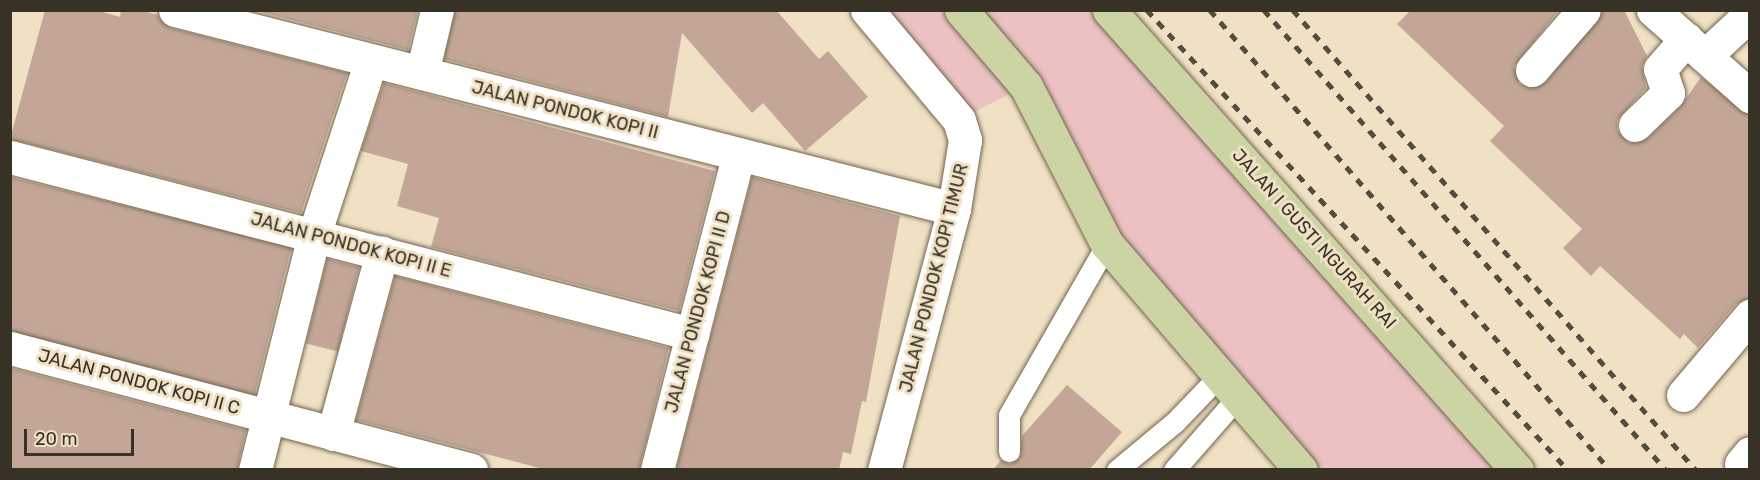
<!DOCTYPE html>
<html>
<head>
<meta charset="utf-8">
<style>
	body { margin:0 }
	#map { position:relative; width:1760px; height:480px; overflow:hidden; background:#f0e1c5; font-family:Rubik,sans-serif }
	div>[style] { position:absolute }
	[style*='--x'] { left:calc(var(--x)*1px); top:calc(var(--y)*1px); width:calc(var(--w)*1px); rotate:calc(var(--a)*1deg) }
	.green>* { inset:0; background:#ecc1c2 }
	.building>* { inset:0; background:#c3a697; transform-origin:0 0 }
	.roads { filter:drop-shadow(0 0 2px #72654d) drop-shadow(0 0 2px #72654d) }
	.lane>* { height:21px; margin:-10.5px; padding:0 10.5px; transform-origin:10.5px; border-radius:10.5px; background:#fff }
	.street>* { height:33px; margin:-16.5px; padding:0 16.5px; transform-origin:16.5px; border-radius:16.5px; background:#fff }
	.primary>* { height:33px; margin:-16.5px; padding:0 16.5px; transform-origin:16.5px; border-radius:16.5px; background:#ccd4a4 }
	.rail>* { height:4.5px; margin-top:-2.25px; transform-origin:0; background:repeating-linear-gradient(90deg,#544c3f 0 8px,transparent 0 16px) }
	span { translate:-50% -50%; white-space:nowrap; text-align:center; line-height:1.15; -webkit-text-stroke:6px #f0e1c5; paint-order:stroke }
	.street-label { font-size:18px; color:#373126 }
	.frame { position:absolute; inset:0; border:12px solid #373126; pointer-events:none }
	.scale { position:absolute; left:24px; top:429px; width:110px; height:27px; box-sizing:border-box; border:3px solid #373126; border-top:0; padding-left:8px; font-size:18px; line-height:21px; white-space:nowrap; color:#373126; -webkit-text-stroke:4px #f0e1c5; paint-order:stroke }
</style>
</head>
<body>
<div id="map">
	<div class="green">
		<div style="clip-path:polygon(867px 11px,1109px 11px,1519px 469px,1300px 469px,1107px 244px,1025px 86px,959px 120px)"></div>
	</div>
	<div class="building">
		<div style="clip-path:polygon(45px 10px,96px 10px,120px 17px,121px 10px,141px 10px,157px 15px,170px 28px,347px 73px,301px 213px,10px 139px)"></div>
		<div style="clip-path:polygon(253px 10px,418px 10px,408px 50px)"></div>
		<div style="clip-path:polygon(455px 10px,776px 10px,819px 59px,828px 51px,868px 97px,805px 151px,763px 103px,752px 113px,682px 33px,668px 117px,444px 59px)"></div>
		<div style="clip-path:polygon(1411px 10px,1559px 10px,1514px 66px,1519px 84px,1529px 88px,1546px 82px,1602px 10px,1624px 10px,1647px 56px,1642px 66px,1646px 88px,1617px 120px,1617px 130px,1629px 143px,1648px 138px,1681px 106px,1701px 77px,1749px 114px,1749px 298px,1736px 304px,1698px 348px,1684px 334px,1680px 339px,1600px 266px,1591px 276px,1563px 248px,1582px 229px,1490px 141px,1504px 126px,1397px 24px)"></div>
		<div style="clip-path:polygon(384px 83px,715px 171px,679px 311px,431px 247px,439px 218px,397px 206px,408px 164px,361px 151px)"></div>
		<div style="left:10px;top:177px;width:290px;height:153px;rotate:14deg"></div>
		<div style="clip-path:polygon(752px 177px,900px 216px,866px 402px,862px 401px,851px 454px,843px 452px,839px 470px,676px 470px)"></div>
		<div style="left:327px;top:259px;width:33px;height:87px;rotate:14deg"></div>
		<div style="clip-path:polygon(395px 276px,669px 348px,639px 470px,547px 470px,356px 420px)"></div>
		<div style="clip-path:polygon(10px 368px,246px 430px,237px 470px,10px 470px)"></div>
		<div style="clip-path:polygon(1067px 385px,1122px 432px,1089px 470px,993px 470px,1001px 460px,1010px 464px,1020px 458px,1022px 436px)"></div>
	</div>
	<div class="roads">
		<div class="lane">
			<div style="--x:1009;--y:451;--w:36;--a:-90"></div>
			<div style="--x:1009;--y:415;--w:197;--a:-60.2"></div>
			<div style="--x:1117;--y:470;--w:75;--a:-39.6"></div>
			<div style="--x:1175;--y:422;--w:62;--a:-46.3"></div>
			<div style="--x:1174;--y:470;--w:96;--a:-48.8"></div>
		</div>
		<div class="street">
			<div style="--x:175;--y:10;--w:804;--a:14.33"></div>
			<div style="--x:867;--y:10;--w:143;--a:50.1"></div>
			<div style="--x:959;--y:120;--w:21;--a:73"></div>
			<div style="--x:965;--y:140;--w:70;--a:99.1"></div>
			<div style="--x:954;--y:209;--w:270;--a:105"></div>
			<div style="--x:1653;--y:10;--w:130;--a:41.6"></div>
			<div style="--x:1705;--y:56;--w:62;--a:-43"></div>
			<div style="--x:1532;--y:70;--w:79;--a:-49.1"></div>
			<div style="--x:422;--y:73;--w:65;--a:-76.6"></div>
			<div style="--x:1635;--y:125;--w:46;--a:-44.1"></div>
			<div style="--x:1668;--y:93;--w:25;--a:-108"></div>
			<div style="--x:1660;--y:69;--w:40;--a:-49"></div>
			<div style="--x:10;--y:157;--w:705;--a:14.55"></div>
			<div style="--x:10;--y:348;--w:477;--a:14.8"></div>
			<div style="--x:1683;--y:395;--w:104;--a:-49.7"></div>
			<div style="--x:333;--y:434;--w:188;--a:-74.9"></div>
			<div style="--x:1741;--y:464;--w:14;--a:-51"></div>
			<div style="--x:255;--y:470;--w:242;--a:-75.9"></div>
			<div style="--x:314;--y:235;--w:180;--a:-71.9"></div>
			<div style="--x:657;--y:470;--w:326;--a:-75.5"></div>
		</div>
		<div class="primary">
			<div style="--x:961;--y:10;--w:100;--a:49.5"></div>
			<div style="--x:1026;--y:86;--w:178;--a:62.9"></div>
			<div style="--x:1107;--y:244;--w:298;--a:49.4"></div>
			<div style="--x:1109;--y:10;--w:615;--a:48.43"></div>
		</div>
	</div>
	<div class="rail">
		<div style="--x:1147;--y:10;--w:624;--a:47.53"></div>
		<div style="--x:1210;--y:10;--w:610;--a:48.99"></div>
		<div style="--x:1264;--y:10;--w:611;--a:48.85"></div>
		<div style="--x:1293;--y:10;--w:612;--a:48.78"></div>
	</div>
	<div class="street-label">
		<span style="left:565px;top:110px;rotate:14deg">JALAN PONDOK KOPI II</span>
		<span style="left:1314px;top:239px;rotate:48deg">JALAN I GUSTI NGURAH RAI</span>
		<span style="left:351px;top:245px;rotate:15deg">JALAN PONDOK KOPI II E</span>
		<span style="left:934px;top:278px;rotate:-76deg">JALAN PONDOK KOPI TIMUR</span>
		<span style="left:698px;top:312px;rotate:-75deg">JALAN PONDOK KOPI II D</span>
		<span style="left:139px;top:382px;rotate:15deg">JALAN PONDOK KOPI II C</span>
	</div>
	<div class="frame"></div>
	<div class="scale">20 m</div>
</div>
</body>
</html>
